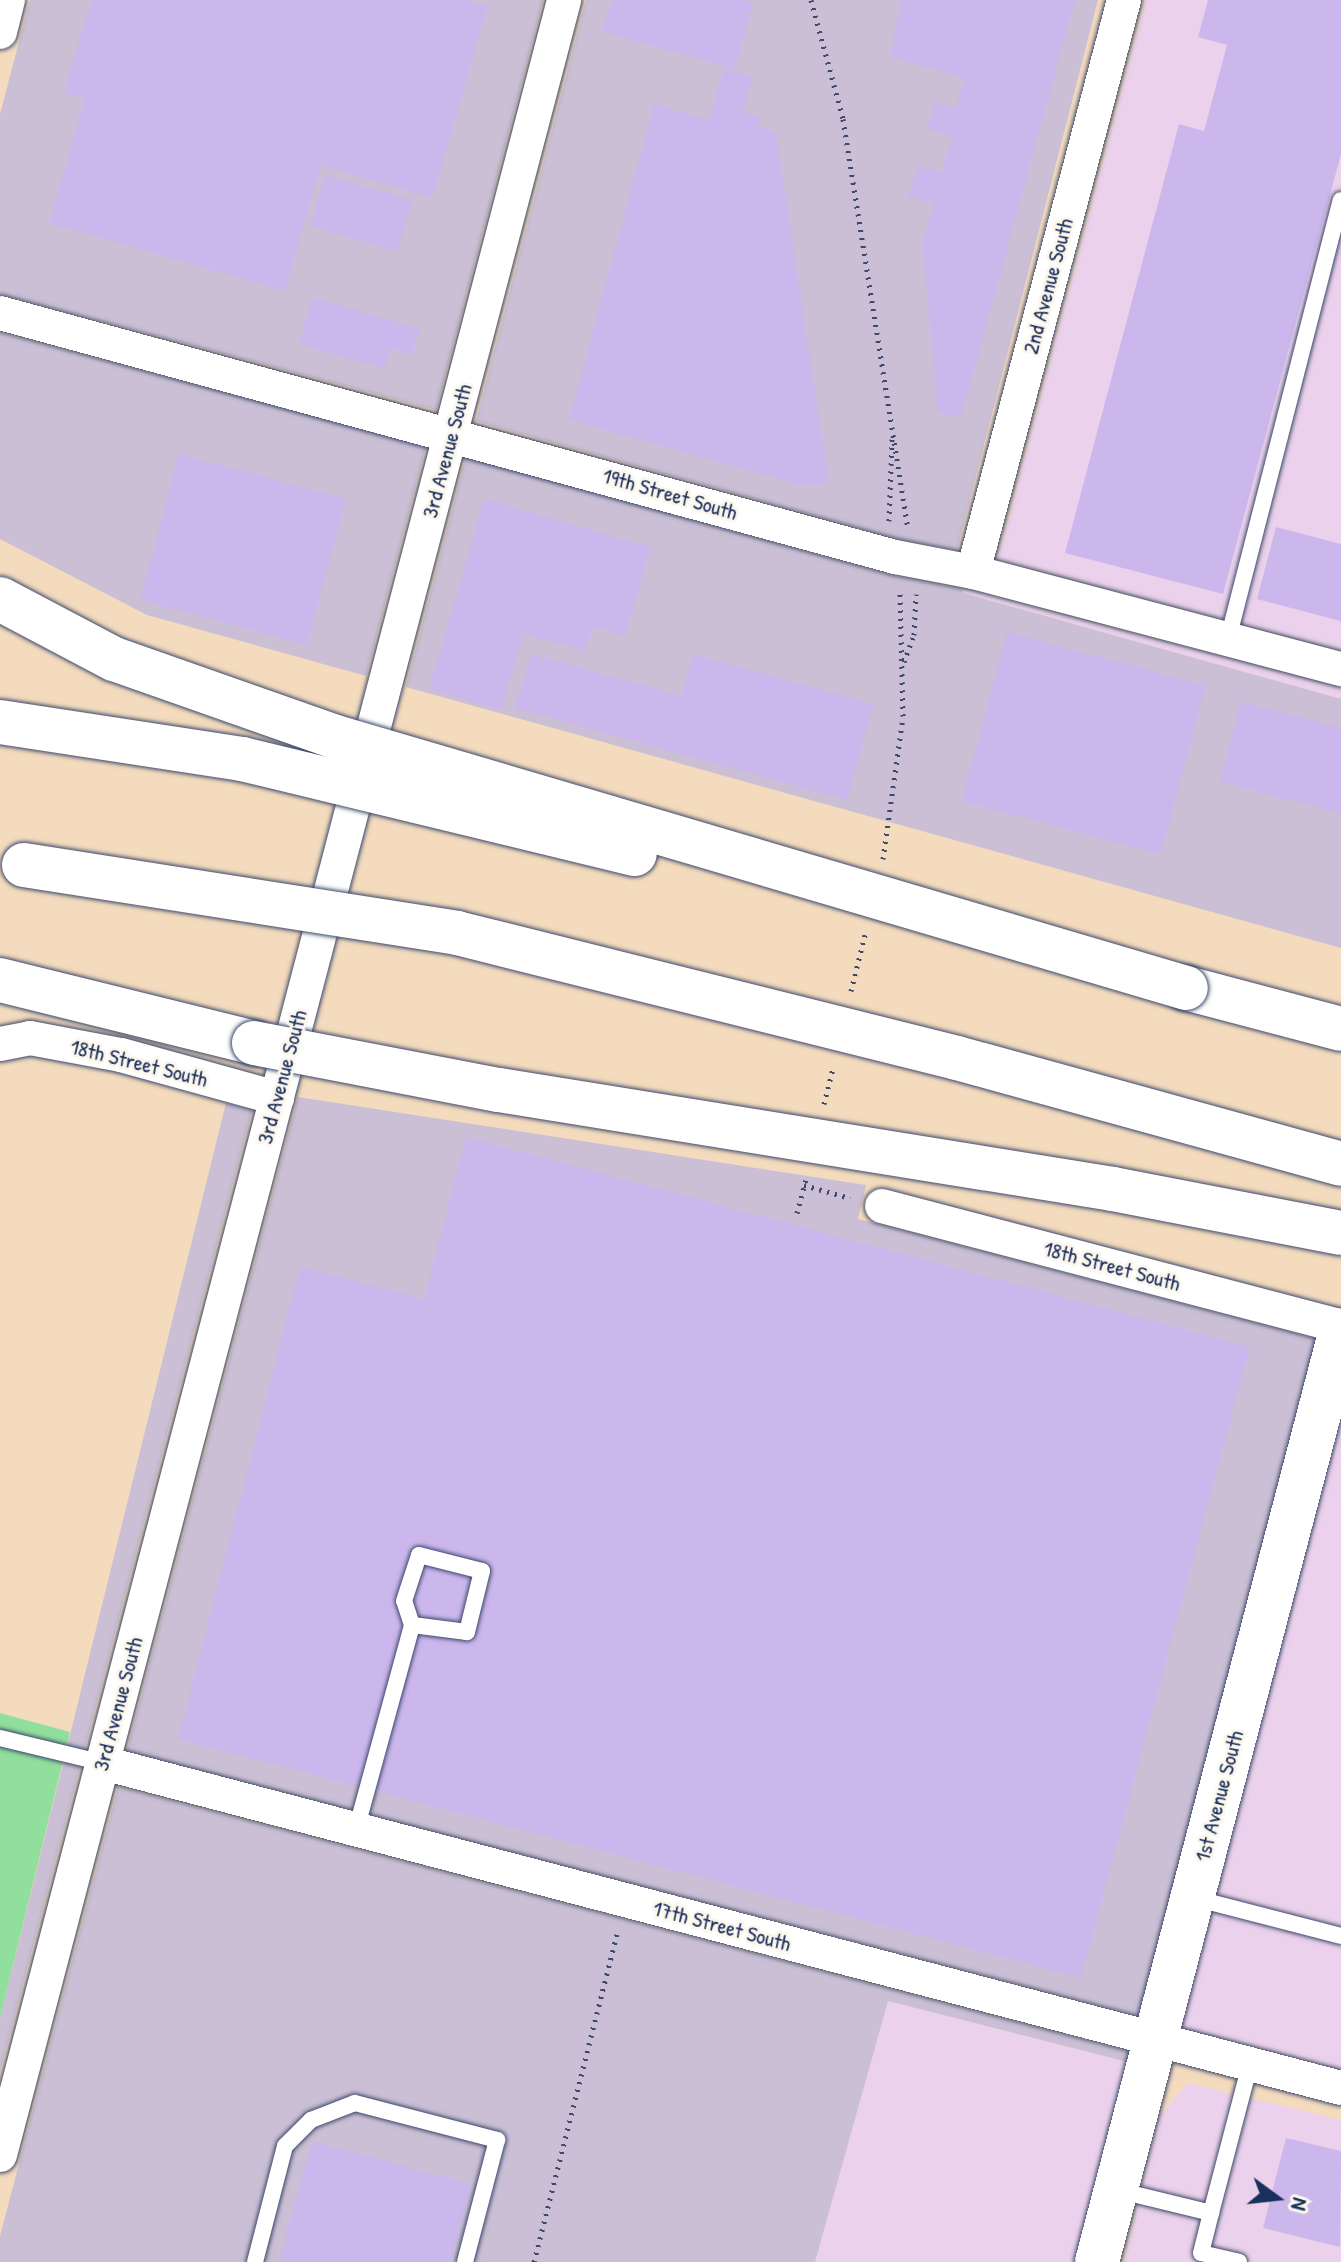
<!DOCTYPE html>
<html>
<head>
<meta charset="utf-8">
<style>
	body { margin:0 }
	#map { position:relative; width:1341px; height:2262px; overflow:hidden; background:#f4dbbe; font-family:"Patrick Hand",sans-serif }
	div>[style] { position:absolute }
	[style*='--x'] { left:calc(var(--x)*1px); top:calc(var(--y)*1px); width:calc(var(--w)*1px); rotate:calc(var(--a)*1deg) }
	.built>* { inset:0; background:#ebd1eb }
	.industrial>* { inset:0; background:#cbbfd5 }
	.green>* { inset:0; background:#91df9d }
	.building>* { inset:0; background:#ccb7ed; transform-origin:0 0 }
	.path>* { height:5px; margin-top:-2.5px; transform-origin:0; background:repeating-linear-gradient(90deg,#3c496c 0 2px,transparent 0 8px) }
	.roads { filter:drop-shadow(0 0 2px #3c496c) drop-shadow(0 0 2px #3c496c) }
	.service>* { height:16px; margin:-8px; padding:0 8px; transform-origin:8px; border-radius:8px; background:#fff }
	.minor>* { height:34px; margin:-17px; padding:0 17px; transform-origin:17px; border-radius:17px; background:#fff }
	.primary>* { height:44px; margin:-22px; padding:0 22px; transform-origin:22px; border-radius:22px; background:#fff }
	.motorway>* { height:44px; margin:-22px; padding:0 22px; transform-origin:22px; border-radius:22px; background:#fff }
	.bridges { filter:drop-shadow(0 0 2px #3c496c) drop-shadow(0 0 2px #3c496c) }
	.motorway-bridge>* { height:44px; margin:-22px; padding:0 22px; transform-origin:22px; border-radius:22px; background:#fff }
	span { translate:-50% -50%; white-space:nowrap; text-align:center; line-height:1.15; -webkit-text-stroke:6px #fbf7ec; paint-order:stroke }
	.street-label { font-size:22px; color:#1b2f5e }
	.north { position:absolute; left:1237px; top:2158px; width:80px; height:80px; -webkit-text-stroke:6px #fbf7ec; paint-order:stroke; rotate:105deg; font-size:22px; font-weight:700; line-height:32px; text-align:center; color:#1b2f5e }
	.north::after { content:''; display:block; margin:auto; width:28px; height:36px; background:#1b2f5e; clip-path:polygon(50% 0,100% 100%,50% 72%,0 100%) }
</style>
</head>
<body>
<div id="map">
	<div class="built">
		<div style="clip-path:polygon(1146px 0,1341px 0,1341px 650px,998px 559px)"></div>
		<div style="clip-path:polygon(963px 589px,1341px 688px,1341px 699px,962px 593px)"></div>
		<div style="clip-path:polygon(1341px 1412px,1341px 2069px,1180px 2027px)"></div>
		<div style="clip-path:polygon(887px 2001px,1128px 2062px,1075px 2262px,815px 2262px)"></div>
		<div style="clip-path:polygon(1188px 2083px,1341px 2120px,1341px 2262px,1124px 2262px,1159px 2117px)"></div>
	</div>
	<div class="industrial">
		<div style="clip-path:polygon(30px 0,543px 0,436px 410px,0 294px,0 114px)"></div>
		<div style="clip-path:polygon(586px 0,1098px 0,957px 550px,899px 539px,476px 421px)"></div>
		<div style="clip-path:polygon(0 333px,426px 446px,366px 676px,147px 615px,0 539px)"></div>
		<div style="clip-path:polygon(466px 457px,890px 575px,963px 589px,963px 593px,1341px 699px,1341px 948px,406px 687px)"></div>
		<div style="clip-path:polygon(298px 1097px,866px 1185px,858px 1219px,1317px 1339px,1140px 2016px,127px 1751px)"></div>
		<div style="clip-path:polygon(226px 1103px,252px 1110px,0 2072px,0 2018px)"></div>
		<div style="clip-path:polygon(118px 1787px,1130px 2052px,1128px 2062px,888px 2001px,815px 2262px,0 2262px,0 2236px)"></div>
	</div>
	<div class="green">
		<div style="clip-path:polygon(0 1713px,70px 1732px,0 2018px)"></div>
	</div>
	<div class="building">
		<div style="clip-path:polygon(91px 0,466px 0,488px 6px,432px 198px,321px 165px,285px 291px,49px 223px,85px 99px,64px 93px)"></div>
		<div style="clip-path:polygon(611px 0,743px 0,753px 3px,735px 69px,602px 32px)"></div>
		<div style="clip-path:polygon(901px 0,1075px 0,961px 418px,938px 412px,922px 244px,934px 203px,908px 197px,918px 165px,942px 172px,952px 137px,926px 129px,934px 102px,956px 108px,964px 78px,890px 57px)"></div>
		<div style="clip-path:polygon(1208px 0,1341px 0,1341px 154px,1223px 594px,1065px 553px,1179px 124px,1204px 131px,1227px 45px,1198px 37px)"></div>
		<div style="clip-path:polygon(724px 68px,753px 77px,743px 112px,761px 117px,759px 126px,776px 132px,829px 483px,804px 486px,569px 420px,654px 104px,709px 120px)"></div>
		<div style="left:325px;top:175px;width:91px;height:53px;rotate:16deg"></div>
		<div style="clip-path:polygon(313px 297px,420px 329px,412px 355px,391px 348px,385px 369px,299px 344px)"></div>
		<div style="left:179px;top:454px;width:173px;height:151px;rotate:15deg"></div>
		<div style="clip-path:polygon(484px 499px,651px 547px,625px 636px,593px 626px,585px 651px,524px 634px,501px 710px,429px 689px)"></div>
		<div style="clip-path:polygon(1276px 527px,1341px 544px,1341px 621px,1257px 599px)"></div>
		<div style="left:1007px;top:632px;width:206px;height:175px;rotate:15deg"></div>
		<div style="clip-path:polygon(531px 654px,682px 696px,693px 654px,874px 704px,847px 800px,515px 708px)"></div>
		<div style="clip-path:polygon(1241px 701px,1341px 728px,1341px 814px,1220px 781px)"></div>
		<div style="clip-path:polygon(466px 1137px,1250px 1347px,1081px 1978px,178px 1739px,300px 1267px,424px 1299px)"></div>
		<div style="clip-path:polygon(1286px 2138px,1341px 2151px,1340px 2247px,1263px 2228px)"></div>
		<div style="clip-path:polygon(312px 2141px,471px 2184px,450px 2262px,279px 2262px)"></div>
	</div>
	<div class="path">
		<div style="--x:811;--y:0;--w:123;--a:74.9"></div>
		<div style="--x:843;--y:119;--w:411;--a:81"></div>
		<div style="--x:889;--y:521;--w:82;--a:-87.9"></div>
		<div style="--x:904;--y:662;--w:29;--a:-70"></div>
		<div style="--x:914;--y:635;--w:41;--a:-87.2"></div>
		<div style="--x:883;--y:859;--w:144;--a:-82"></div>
		<div style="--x:903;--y:716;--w:125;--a:-91.4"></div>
		<div style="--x:851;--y:991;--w:58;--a:-76"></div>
		<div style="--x:824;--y:1104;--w:38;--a:-76"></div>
		<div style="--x:804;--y:1185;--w:48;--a:15.8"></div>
		<div style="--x:797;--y:1213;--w:34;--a:-75"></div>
		<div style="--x:534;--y:2262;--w:338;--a:-75.8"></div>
	</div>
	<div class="roads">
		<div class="service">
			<div style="--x:1228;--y:639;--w:453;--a:-75.6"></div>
			<div style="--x:0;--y:1738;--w:106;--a:13.6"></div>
			<div style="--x:356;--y:1830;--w:213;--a:-74.7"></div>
			<div style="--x:412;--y:1625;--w:25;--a:-108"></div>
			<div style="--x:404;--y:1601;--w:48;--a:-71.9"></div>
			<div style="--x:419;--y:1555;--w:65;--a:14.3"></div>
			<div style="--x:482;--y:1571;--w:63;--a:103.8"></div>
			<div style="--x:467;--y:1632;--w:55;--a:-172.7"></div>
			<div style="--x:1194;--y:1898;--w:152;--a:14.5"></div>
			<div style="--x:1117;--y:2190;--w:97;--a:13.7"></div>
			<div style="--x:1211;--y:2213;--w:154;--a:-75.3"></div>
			<div style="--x:1211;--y:2213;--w:41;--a:104"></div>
			<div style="--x:1201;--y:2253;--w:39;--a:13"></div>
			<div style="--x:255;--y:2262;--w:120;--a:-75.5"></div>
			<div style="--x:285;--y:2146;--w:37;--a:-45"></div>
			<div style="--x:311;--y:2120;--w:47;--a:-21.1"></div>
			<div style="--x:355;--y:2103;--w:147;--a:14.6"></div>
			<div style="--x:497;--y:2140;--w:126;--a:104.7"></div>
		</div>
		<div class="minor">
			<div style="--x:0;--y:32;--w:33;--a:-76"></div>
			<div style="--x:0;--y:313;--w:928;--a:15.25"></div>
			<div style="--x:895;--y:557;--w:79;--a:10.9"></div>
			<div style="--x:973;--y:572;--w:381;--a:14.8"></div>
			<div style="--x:973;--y:572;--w:592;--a:-75.21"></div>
			<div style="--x:0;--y:1044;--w:31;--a:-11"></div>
			<div style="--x:30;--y:1038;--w:93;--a:10.6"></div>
			<div style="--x:121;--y:1055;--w:162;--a:15.4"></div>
			<div style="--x:882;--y:1206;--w:474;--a:14.7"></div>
			<div style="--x:103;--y:1763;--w:1280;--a:14.71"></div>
			<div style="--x:0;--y:2155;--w:2228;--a:-75.33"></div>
		</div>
		<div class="primary">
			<div style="--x:1097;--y:2262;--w:963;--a:-75.33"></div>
		</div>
		<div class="motorway">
			<div style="--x:0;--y:980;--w:262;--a:13.9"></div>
			<div style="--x:1186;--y:988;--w:160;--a:14.8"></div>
		</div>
	</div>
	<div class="bridges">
		<div class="motorway-bridge">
			<div style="--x:0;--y:599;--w:129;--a:27.8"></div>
			<div style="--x:114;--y:659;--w:235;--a:19.4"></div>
			<div style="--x:336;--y:737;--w:886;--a:16.45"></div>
			<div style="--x:0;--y:722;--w:245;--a:8.7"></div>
			<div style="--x:242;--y:759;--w:404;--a:13.6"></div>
			<div style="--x:24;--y:865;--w:438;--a:8.9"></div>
			<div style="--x:457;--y:933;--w:515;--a:14.04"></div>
			<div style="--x:957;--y:1058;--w:398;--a:15.4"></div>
			<div style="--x:254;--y:1043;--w:249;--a:10.9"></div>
			<div style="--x:499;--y:1090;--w:622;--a:9.16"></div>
			<div style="--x:1113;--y:1189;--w:232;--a:10.9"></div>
		</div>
	</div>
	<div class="street-label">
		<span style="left:1048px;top:286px;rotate:-75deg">2nd Avenue South</span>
		<span style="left:447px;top:451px;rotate:-75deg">3rd Avenue South</span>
		<span style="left:670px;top:494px;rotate:16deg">19th Street South</span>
		<span style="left:139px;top:1063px;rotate:14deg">18th Street South</span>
		<span style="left:282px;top:1077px;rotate:-75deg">3rd Avenue South</span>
		<span style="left:1112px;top:1266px;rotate:15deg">18th Street South</span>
		<span style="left:118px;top:1704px;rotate:-75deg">3rd Avenue South</span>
		<span style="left:1219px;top:1796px;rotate:-75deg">1st Avenue South</span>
		<span style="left:722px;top:1926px;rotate:15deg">17th Street South</span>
	</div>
	<div class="north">N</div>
</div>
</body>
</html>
